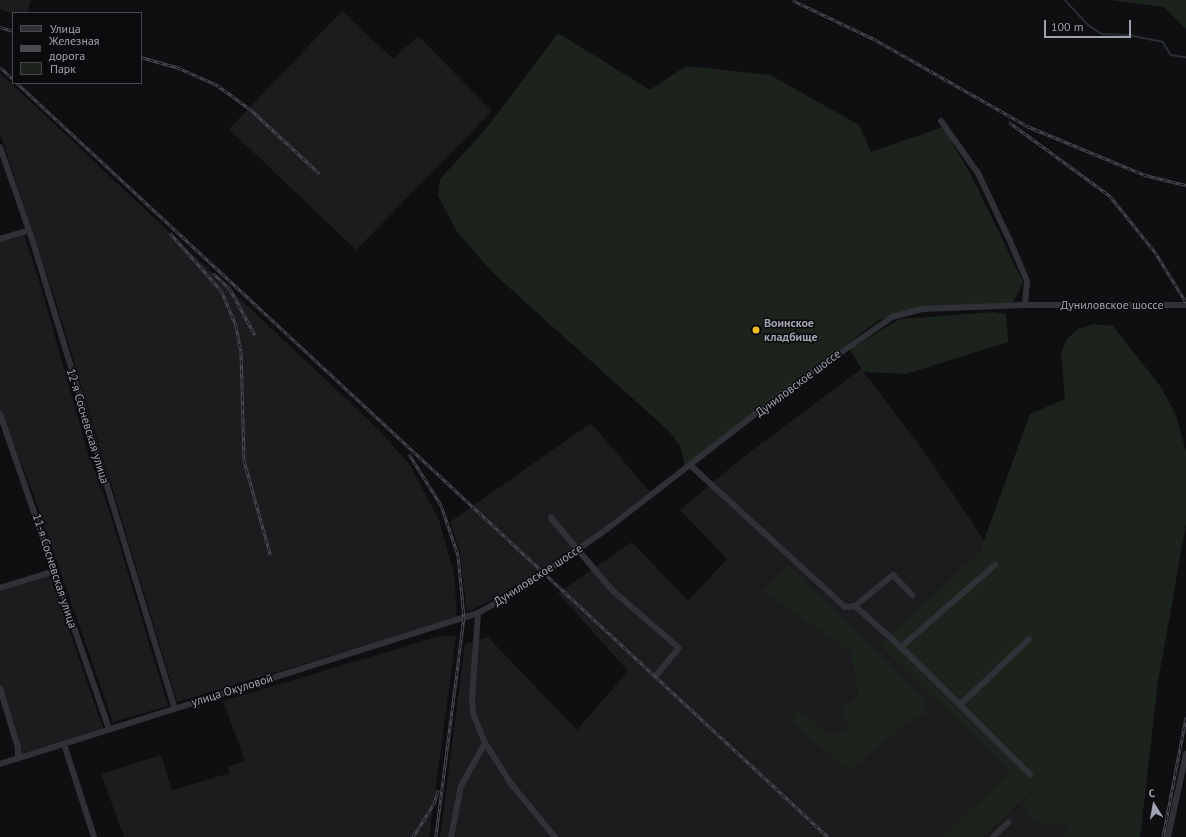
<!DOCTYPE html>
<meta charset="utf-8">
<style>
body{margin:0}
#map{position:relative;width:1186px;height:837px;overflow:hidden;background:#0f0f11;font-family:"PT Sans",sans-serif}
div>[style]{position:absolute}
.built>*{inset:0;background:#1c1b1e}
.green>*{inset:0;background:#1c231d}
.stream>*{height:1.5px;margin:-0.75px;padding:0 0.75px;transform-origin:0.75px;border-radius:0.75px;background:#282f36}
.minor>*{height:6px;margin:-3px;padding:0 3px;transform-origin:3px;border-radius:3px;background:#303136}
.rail>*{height:3px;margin-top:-1.5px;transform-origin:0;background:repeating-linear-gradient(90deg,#0b0a0c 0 4.5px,#47494f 0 9px);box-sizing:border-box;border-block:1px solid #47494f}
.dots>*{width:11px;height:11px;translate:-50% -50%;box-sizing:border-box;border:2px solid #0b0a0c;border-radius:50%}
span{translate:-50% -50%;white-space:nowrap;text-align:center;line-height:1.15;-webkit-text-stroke:3px #0b0a0c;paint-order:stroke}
.street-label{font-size:12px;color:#a0a4b2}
.poi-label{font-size:12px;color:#a0a4b2;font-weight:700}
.left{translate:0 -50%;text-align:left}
.legend{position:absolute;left:12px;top:12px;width:130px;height:72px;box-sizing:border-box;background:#0b0a0c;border:1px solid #47484e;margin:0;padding:5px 7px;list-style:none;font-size:12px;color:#a0a4b2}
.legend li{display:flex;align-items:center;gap:8px;height:20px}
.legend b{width:20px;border:1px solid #47484e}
.north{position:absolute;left:1134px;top:785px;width:40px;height:40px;-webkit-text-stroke:3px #0b0a0c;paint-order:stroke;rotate:349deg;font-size:11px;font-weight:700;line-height:16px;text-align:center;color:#a0a4b2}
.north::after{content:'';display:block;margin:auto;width:14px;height:18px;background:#a0a4b2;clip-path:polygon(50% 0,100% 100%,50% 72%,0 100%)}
.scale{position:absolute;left:1044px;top:20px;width:87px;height:18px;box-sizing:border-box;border:2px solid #a0a4b2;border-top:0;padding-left:5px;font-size:12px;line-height:14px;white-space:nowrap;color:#a0a4b2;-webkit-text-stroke:3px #0b0a0c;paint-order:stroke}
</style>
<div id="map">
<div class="built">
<i style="clip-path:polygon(0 0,31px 0,27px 13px,13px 14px,0 9px)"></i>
<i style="clip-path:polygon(342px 11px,393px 59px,418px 36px,492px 111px,356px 250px,229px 129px)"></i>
<i style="clip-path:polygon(0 73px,377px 428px,410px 465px,439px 520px,454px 573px,457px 618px,177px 702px,56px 302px,0 133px)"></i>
<i style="clip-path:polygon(23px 232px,40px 284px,88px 454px,109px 510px,168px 706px,113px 722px,32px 490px,0 411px,0 239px)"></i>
<i style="clip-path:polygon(861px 369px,919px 444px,984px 540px,980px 551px,879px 645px,1010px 771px,942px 837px,440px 837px,465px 644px,488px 637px,577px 730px,628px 671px,558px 593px,632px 542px,688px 601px,727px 559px,680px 510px,742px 458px)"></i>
<i style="clip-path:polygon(591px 423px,650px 492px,578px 547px,516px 588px,467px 612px,460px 552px,450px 522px)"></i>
<i style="clip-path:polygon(50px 575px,103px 728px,21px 754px,0 683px,0 590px)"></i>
<i style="clip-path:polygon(440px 636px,456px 636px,429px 837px,124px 837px,101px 774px,161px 755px,172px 790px,230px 773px,228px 767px,245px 761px,223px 701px)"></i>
<i style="clip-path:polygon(1031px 792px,1043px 824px,1069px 823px,1063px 837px,984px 837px)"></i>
</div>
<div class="green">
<i style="clip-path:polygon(1111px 0,1186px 0,1186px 29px,1164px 7px)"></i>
<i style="clip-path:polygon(558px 33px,650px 90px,686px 66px,770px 75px,859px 125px,871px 152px,943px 127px,972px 177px,1023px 282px,1012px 305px,915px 308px,879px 320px,685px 466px,680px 446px,670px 432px,493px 273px,457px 232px,438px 196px,440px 179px,485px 130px)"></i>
<i style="clip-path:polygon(994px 312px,1006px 314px,1008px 342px,906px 374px,863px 372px,850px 349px,900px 319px)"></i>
<i style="clip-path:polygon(1094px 324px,1113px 326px,1161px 387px,1176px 415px,1186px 452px,1186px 524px,1158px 682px,1140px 837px,1063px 837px,1068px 823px,1043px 825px,1027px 815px,1023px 804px,1031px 792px,984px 837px,942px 837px,1010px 771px,879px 645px,980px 551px,1030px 414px,1065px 399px,1061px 353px,1067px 339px,1078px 329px)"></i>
<i style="clip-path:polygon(788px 565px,924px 698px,926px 713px,907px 723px,849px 771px,791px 722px,795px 711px,807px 715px,830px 736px,849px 729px,842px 709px,858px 696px,851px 652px,762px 591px)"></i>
</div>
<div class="stream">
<i style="left:1065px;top:0;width:34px;rotate:47deg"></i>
<i style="left:1088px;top:25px;width:17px;rotate:33deg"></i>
<i style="left:1102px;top:34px;width:26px;rotate:2deg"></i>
<i style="left:1128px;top:35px;width:36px;rotate:11deg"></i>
<i style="left:1163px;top:42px;width:15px;rotate:58deg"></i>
<i style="left:1171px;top:55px;width:15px;rotate:8deg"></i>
</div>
<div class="minor">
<i style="left:941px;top:121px;width:64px;rotate:54.6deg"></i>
<i style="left:978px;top:173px;width:75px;rotate:64.8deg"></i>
<i style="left:1010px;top:241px;width:43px;rotate:67deg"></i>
<i style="left:1027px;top:281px;width:24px;rotate:95deg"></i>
<i style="left:0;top:147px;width:101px;rotate:70.8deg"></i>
<i style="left:33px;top:242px;width:486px;rotate:73.1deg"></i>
<i style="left:0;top:239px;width:28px;rotate:-17deg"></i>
<i style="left:0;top:414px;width:333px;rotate:70.9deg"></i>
<i style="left:690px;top:465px;width:210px;rotate:42.5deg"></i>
<i style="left:845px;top:607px;width:10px;rotate:-6deg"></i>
<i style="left:855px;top:606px;width:49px;rotate:-39.2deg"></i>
<i style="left:893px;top:575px;width:28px;rotate:46deg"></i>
<i style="left:551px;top:518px;width:96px;rotate:49.7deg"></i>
<i style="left:613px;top:591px;width:87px;rotate:40.8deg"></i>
<i style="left:679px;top:648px;width:34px;rotate:130deg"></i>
<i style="left:0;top:588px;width:58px;rotate:-17.2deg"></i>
<i style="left:855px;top:606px;width:62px;rotate:41.7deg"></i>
<i style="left:901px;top:647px;width:125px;rotate:-41.1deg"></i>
<i style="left:901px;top:647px;width:181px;rotate:44.6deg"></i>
<i style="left:0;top:688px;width:63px;rotate:73.3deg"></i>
<i style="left:18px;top:748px;width:11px;rotate:90deg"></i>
<i style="left:960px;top:705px;width:95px;rotate:-43.7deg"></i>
<i style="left:485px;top:743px;width:50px;rotate:57.3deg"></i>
<i style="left:512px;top:785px;width:67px;rotate:50.4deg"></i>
<i style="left:64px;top:744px;width:98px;rotate:72.1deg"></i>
<i style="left:0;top:764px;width:501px;rotate:-17.53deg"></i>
<i style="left:478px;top:613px;width:51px;rotate:-29.1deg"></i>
<i style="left:523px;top:588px;width:103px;rotate:-35.1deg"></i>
<i style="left:607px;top:529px;width:220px;rotate:-37.8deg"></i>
<i style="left:781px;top:394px;width:135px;rotate:-34.7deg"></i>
<i style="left:892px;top:317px;width:30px;rotate:-15deg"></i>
<i style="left:921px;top:309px;width:104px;rotate:-2.2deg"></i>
<i style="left:1025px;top:305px;width:161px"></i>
<i style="left:451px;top:837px;width:52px;rotate:-78.9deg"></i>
<i style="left:461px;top:786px;width:49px;rotate:-60.8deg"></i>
<i style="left:485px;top:743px;width:32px;rotate:-112deg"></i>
<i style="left:473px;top:713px;width:14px;rotate:-94deg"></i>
<i style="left:472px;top:699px;width:86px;rotate:-86deg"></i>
<i style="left:993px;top:837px;width:21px;rotate:-43deg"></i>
<i style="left:1168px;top:837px;width:85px;rotate:-77.8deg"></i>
</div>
<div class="rail">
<i style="left:792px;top:0;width:91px;rotate:25.4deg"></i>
<i style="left:874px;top:39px;width:176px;rotate:29.6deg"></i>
<i style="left:1027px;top:126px;width:128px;rotate:22.6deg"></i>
<i style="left:1145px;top:175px;width:42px;rotate:13.7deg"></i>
<i style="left:0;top:27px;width:14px;rotate:17deg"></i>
<i style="left:141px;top:57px;width:40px;rotate:16deg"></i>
<i style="left:179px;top:68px;width:42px;rotate:24.1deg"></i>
<i style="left:217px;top:85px;width:39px;rotate:36deg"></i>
<i style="left:249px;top:108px;width:96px;rotate:42.9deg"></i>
<i style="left:0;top:67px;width:18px;rotate:43deg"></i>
<i style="left:17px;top:83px;width:1107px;rotate:42.91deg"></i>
<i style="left:1009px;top:122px;width:125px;rotate:36.2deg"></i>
<i style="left:1110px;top:196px;width:72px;rotate:51.2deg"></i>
<i style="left:1155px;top:252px;width:59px;rotate:58.2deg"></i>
<i style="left:170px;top:233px;width:76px;rotate:48.2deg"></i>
<i style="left:221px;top:290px;width:39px;rotate:67deg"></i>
<i style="left:236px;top:326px;width:25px;rotate:79deg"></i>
<i style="left:241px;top:351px;width:109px;rotate:88.4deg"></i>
<i style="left:244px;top:460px;width:98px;rotate:74.5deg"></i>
<i style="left:213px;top:273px;width:23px;rotate:43deg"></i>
<i style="left:230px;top:289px;width:52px;rotate:61.5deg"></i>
<i style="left:409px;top:454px;width:60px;rotate:57.9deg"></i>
<i style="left:441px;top:505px;width:53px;rotate:71.2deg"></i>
<i style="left:458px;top:555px;width:62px;rotate:84.5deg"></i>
<i style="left:464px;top:617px;width:222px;rotate:97.3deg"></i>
<i style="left:413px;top:837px;width:39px;rotate:-58deg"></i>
<i style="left:434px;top:804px;width:15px;rotate:-74deg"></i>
<i style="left:1163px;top:837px;width:122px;rotate:-79.1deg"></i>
</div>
<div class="dots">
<i style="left:756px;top:330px;background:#f1bd27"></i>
</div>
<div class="street-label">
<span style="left:1112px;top:305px">Дуниловское шоссе</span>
<span style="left:798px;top:383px;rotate:-37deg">Дуниловское шоссе</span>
<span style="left:88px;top:426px;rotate:73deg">12-я Сосневская улица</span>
<span style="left:55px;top:571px;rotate:72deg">11-я Сосневская улица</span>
<span style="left:538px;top:575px;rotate:-33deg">Дуниловское шоссе</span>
<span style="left:232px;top:690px;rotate:-17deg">улица Окуловой</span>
</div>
<div class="poi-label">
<span class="left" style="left:764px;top:330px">Воинское<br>кладбище</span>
</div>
<ul class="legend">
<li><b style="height:5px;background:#303136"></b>Улица</li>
<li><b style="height:5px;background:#47494f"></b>Железная дорога</li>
<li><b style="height:11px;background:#1c231d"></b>Парк</li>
</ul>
<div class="north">С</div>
<div class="scale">100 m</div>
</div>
